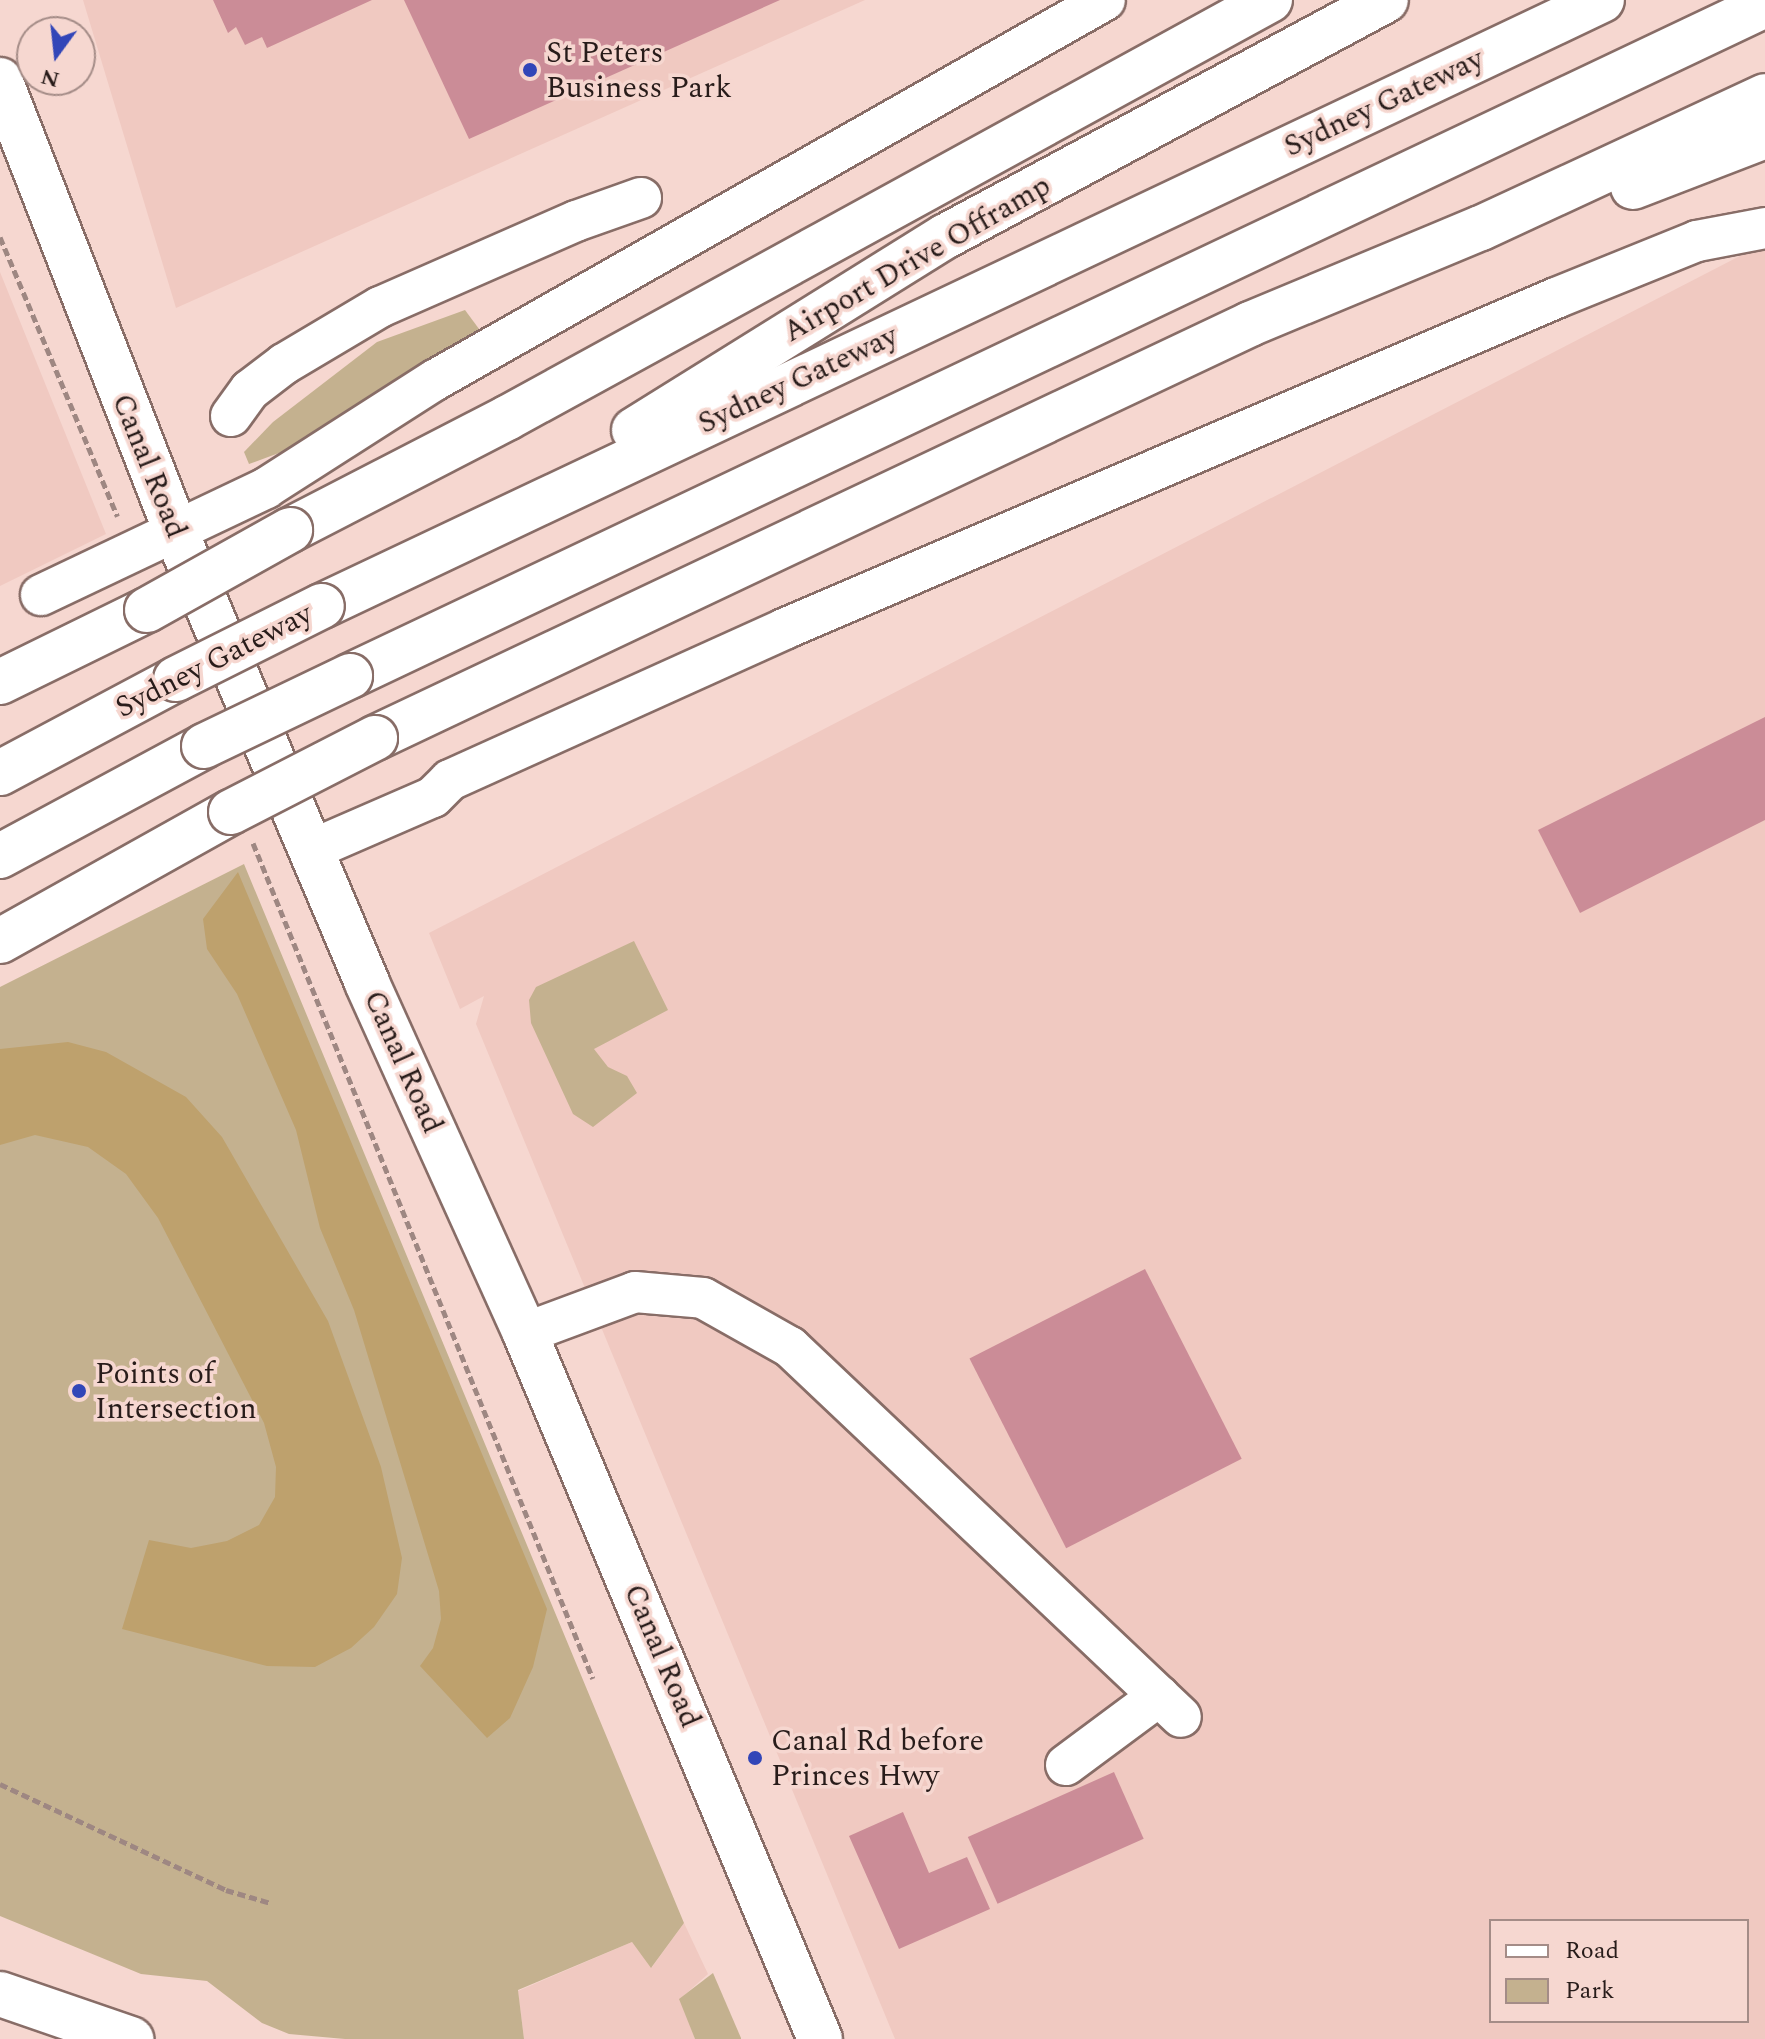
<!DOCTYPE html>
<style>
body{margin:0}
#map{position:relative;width:1765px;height:2039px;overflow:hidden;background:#f6d7d0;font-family:Spectral,serif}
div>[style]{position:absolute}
.built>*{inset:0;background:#f0c9c1}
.green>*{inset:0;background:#c4b18f}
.forest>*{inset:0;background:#bea16d}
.building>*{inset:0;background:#cb8c97;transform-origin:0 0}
.path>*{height:5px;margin-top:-2.5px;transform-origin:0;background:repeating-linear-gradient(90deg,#9e8782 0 8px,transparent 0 12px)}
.roads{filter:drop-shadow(2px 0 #886d67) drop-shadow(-2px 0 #886d67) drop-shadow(0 2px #886d67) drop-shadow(0 -2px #886d67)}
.minor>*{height:40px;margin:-20px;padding:0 20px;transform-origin:20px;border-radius:20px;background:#fff}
.major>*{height:44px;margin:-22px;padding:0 22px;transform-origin:22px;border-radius:22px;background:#fff}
.highway>*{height:44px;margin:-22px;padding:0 22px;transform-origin:22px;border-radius:22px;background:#fff}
.bridges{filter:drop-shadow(2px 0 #886d67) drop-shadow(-2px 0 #886d67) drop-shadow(0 2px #886d67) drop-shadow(0 -2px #886d67)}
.highway-bridge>*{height:44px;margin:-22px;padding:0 22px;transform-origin:22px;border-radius:22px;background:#fff}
.dots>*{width:22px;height:22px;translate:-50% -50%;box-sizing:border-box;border:4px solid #f6d7d0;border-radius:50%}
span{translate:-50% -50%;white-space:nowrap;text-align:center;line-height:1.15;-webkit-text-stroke:7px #f6d7d0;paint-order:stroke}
.poi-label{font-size:30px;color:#281c1a}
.left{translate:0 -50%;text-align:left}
.street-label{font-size:30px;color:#281c1a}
.legend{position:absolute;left:1489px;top:1919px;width:260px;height:104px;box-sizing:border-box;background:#f6d7d0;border:2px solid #a48c87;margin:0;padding:10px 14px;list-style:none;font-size:24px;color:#281c1a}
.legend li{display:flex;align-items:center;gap:16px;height:40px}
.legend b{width:40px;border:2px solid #a48c87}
.north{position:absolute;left:16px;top:16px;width:80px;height:80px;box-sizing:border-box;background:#f6d7d0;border:2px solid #a48c87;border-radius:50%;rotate:195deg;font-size:22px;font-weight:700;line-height:32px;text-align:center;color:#281c1a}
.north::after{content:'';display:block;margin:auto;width:28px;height:36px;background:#3246b8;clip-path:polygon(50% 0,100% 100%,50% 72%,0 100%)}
</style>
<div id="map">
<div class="built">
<i style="clip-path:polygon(83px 0,865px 0,176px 308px)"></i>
<i style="clip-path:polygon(evenodd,1765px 243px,1765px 2039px,895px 2039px,476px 1024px,484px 996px,460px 1009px,429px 933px,1765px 243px,1491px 1921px,1747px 1921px,1747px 2021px,1491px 2021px,1491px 1921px)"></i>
<i style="clip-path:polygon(0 272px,106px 534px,0 586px)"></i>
<i style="clip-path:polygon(684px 1923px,708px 1974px,680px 1999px,695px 2039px,524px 2039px,518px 1991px,632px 1942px,652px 1967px)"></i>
</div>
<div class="green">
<i style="clip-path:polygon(465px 310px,482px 333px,287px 450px,249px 464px,244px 452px,273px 422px,377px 342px)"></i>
<i style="clip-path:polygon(244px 864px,684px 1923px,651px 1968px,632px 1942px,518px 1990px,524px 2039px,345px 2039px,289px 2034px,262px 2023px,207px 1981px,141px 1974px,0 1916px,0 987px)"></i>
<i style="clip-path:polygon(634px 941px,668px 1010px,594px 1049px,608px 1067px,627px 1076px,637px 1093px,593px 1127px,573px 1114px,531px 1023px,529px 1000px,536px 987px)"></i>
<i style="clip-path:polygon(713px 1973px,741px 2038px,741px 2039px,695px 2039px,679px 1999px)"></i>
</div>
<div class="forest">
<i style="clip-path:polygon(238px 872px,547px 1609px,533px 1667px,510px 1718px,487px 1738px,420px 1666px,433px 1648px,441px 1619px,439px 1591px,354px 1310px,320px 1228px,296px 1130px,237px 994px,207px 949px,203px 919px)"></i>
<i style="clip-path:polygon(68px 1042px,106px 1052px,186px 1097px,222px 1137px,328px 1321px,381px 1467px,402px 1558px,397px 1594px,374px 1627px,351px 1648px,315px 1667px,267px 1666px,122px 1629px,149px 1540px,191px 1548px,227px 1541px,259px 1525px,275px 1497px,276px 1467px,264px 1423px,158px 1218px,126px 1174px,88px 1147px,35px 1135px,0 1145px,0 1049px)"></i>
</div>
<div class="building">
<i style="clip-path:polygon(213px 0,372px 0,267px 48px,262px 37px,245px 45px,236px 27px,228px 33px)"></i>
<i style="clip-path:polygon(404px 0,780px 0,469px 139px)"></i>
<i style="clip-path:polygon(1765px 717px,1765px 820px,1580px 913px,1538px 830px)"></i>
<i style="left:1145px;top:1269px;width:213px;height:197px;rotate:63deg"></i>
<i style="left:1114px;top:1772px;width:73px;height:160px;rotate:66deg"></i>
<i style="clip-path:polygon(903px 1812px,929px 1873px,967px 1857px,990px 1909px,899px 1949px,849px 1836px)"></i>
</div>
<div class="path">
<i style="left:0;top:237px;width:303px;rotate:67.2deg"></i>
<i style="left:253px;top:843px;width:902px;rotate:67.87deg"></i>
<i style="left:0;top:1784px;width:250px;rotate:25.1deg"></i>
<i style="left:226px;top:1890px;width:47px;rotate:16.1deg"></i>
</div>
<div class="roads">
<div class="minor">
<i style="left:231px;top:416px;width:32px;rotate:-54deg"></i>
<i style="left:250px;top:390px;width:43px;rotate:-37.4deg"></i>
<i style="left:284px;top:364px;width:112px;rotate:-30.7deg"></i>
<i style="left:380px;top:307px;width:214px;rotate:-23.7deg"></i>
<i style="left:576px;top:221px;width:69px;rotate:-19.5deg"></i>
<i style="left:41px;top:595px;width:249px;rotate:-25.4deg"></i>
<i style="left:266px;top:488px;width:201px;rotate:-32.6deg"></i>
<i style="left:435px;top:380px;width:770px;rotate:-29.56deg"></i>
<i style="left:311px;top:850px;width:133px;rotate:-23.5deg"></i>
<i style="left:433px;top:797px;width:24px;rotate:-45deg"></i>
<i style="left:450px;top:780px;width:367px;rotate:-24.3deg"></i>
<i style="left:784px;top:629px;width:840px;rotate:-23.21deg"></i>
<i style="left:1556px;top:298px;width:152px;rotate:-22deg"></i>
<i style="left:1697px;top:241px;width:69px;rotate:-10.8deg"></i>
<i style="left:525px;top:1333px;width:117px;rotate:-20.4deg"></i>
<i style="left:635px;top:1292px;width:68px;rotate:5deg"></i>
<i style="left:703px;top:1298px;width:100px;rotate:29.4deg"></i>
<i style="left:790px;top:1347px;width:538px;rotate:43.42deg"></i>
<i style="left:1066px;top:1765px;width:116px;rotate:-36.6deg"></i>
</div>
<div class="major">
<i style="left:0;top:80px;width:483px;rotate:68.7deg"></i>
<i style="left:175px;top:530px;width:492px;rotate:67deg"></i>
<i style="left:367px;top:983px;width:384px;rotate:65.7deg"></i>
<i style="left:525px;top:1333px;width:765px;rotate:67.32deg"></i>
</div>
<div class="highway">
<i style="left:1633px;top:187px;width:142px;rotate:-21.1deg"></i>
<i style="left:634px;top:430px;width:367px;rotate:-31.9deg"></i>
<i style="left:946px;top:236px;width:499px;rotate:-28.2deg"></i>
<i style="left:290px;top:530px;width:244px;rotate:-27.3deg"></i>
<i style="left:507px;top:418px;width:870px;rotate:-28.72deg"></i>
<i style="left:322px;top:606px;width:1416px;rotate:-25.33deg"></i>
<i style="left:350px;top:676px;width:1566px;rotate:-25.37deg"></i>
<i style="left:0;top:682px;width:164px;rotate:-26.1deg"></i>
<i style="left:375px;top:738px;width:968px;rotate:-25.32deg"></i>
<i style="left:1250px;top:324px;width:250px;rotate:-22.6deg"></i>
<i style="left:1481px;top:228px;width:313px;rotate:-24.9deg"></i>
<i style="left:0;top:773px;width:200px;rotate:-28.1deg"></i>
<i style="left:0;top:856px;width:232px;rotate:-28.3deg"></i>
<i style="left:0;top:941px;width:265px;rotate:-29.2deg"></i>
<i style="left:0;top:1994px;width:139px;rotate:19deg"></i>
</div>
</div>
<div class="bridges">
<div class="highway-bridge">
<i style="left:147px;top:610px;width:164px;rotate:-29.2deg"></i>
<i style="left:176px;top:679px;width:163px;rotate:-26.6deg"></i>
<i style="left:204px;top:746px;width:162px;rotate:-25.6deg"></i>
<i style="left:231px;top:812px;width:162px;rotate:-27.2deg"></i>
</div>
</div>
<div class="dots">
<i style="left:530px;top:70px;background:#3246b8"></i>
<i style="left:79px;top:1391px;background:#3246b8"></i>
<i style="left:755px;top:1758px;background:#3246b8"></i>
</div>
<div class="poi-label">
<span class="left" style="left:546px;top:70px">St Peters<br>Business Park</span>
<span class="left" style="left:95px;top:1391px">Points of<br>Intersection</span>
<span class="left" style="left:771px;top:1758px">Canal Rd before<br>Princes Hwy</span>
</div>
<div class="street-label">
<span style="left:1384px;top:103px;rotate:-25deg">Sydney Gateway</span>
<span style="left:917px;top:259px;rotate:-30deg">Airport Drive Offramp</span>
<span style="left:798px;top:380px;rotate:-25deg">Sydney Gateway</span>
<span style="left:149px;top:466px;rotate:68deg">Canal Road</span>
<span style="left:214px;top:661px;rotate:-27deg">Sydney Gateway</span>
<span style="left:403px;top:1062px;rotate:66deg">Canal Road</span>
<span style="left:662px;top:1656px;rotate:67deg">Canal Road</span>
</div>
<ul class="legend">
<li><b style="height:10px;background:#fff"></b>Road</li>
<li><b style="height:22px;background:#c4b18f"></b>Park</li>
</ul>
<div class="north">N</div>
</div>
